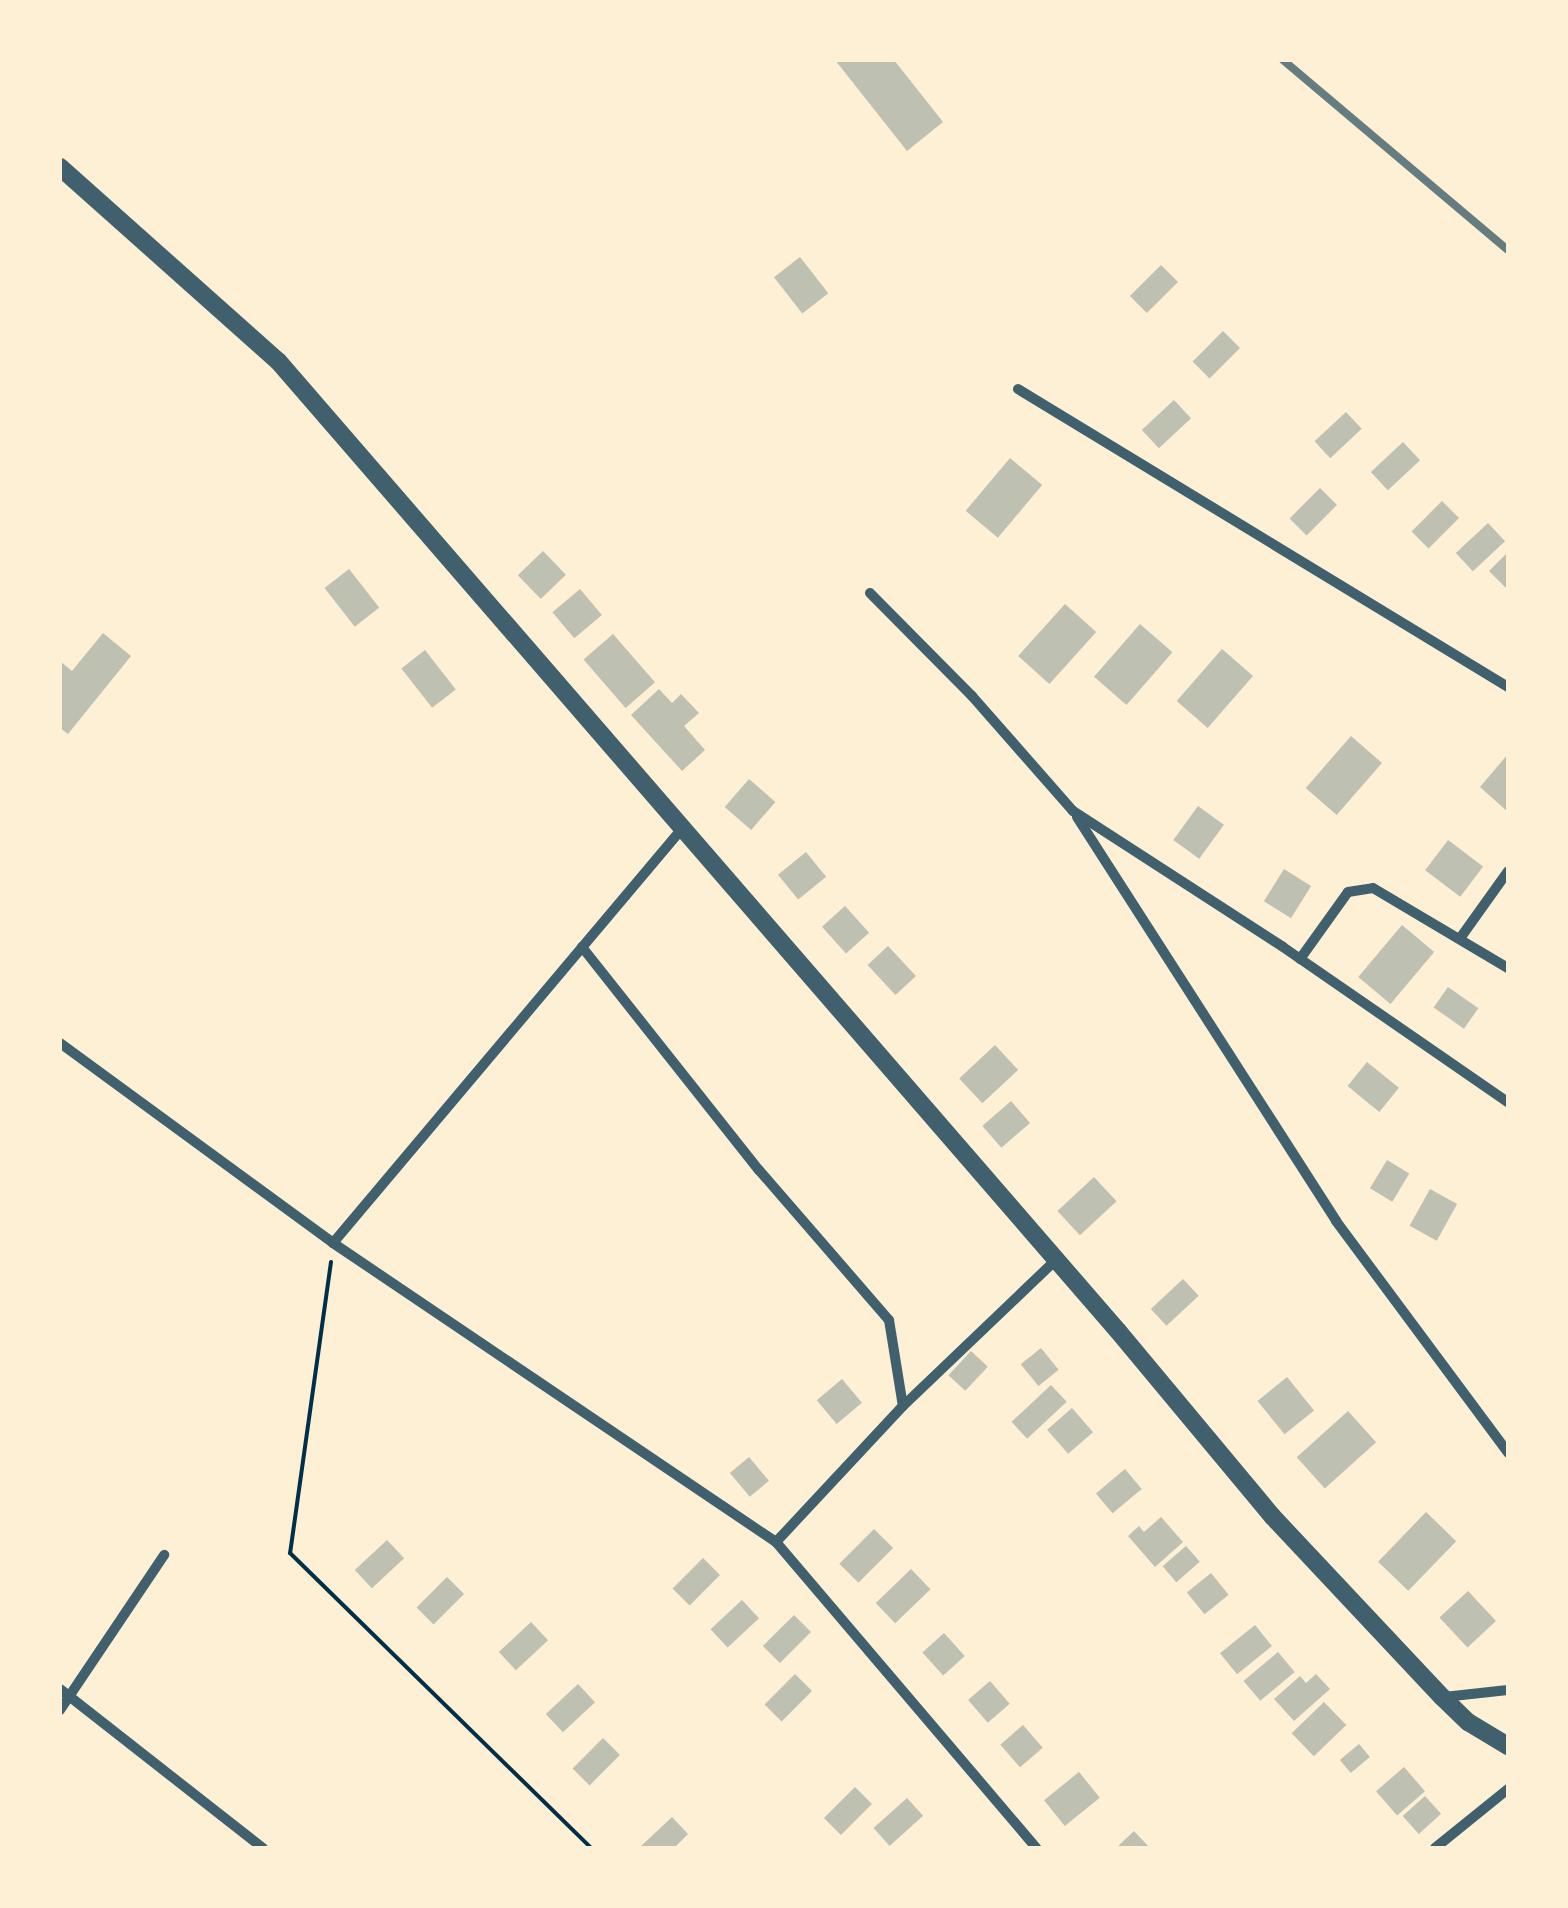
<!DOCTYPE html>
<style>
body{margin:0}
#map{position:relative;width:1568px;height:1908px;overflow:hidden;background:#fdf0d5;font-family:"DejaVu Sans",sans-serif}
div>[style]{position:absolute}
.building>*{inset:0;background:#bec0b2;transform-origin:0 0}
.path>*{height:4px;margin:-2px;padding:0 2px;transform-origin:2px;border-radius:2px;background:#003049}
.minor>*{height:10px;margin:-5px;padding:0 5px;transform-origin:5px;border-radius:5px;background:#3f606c}
.tertiary>*{height:18px;margin:-9px;padding:0 9px;transform-origin:9px;border-radius:9px;background:#3f606c}
.rail>*{height:8px;margin:-4px;padding:0 4px;transform-origin:4px;border-radius:4px;background:#657d81}
span{translate:-50% -50%;white-space:nowrap;text-align:center;line-height:1.15;-webkit-text-stroke:8px #fdf0d5;paint-order:stroke}
.frame{position:absolute;inset:0;border:62px solid #fdf0d5;pointer-events:none}
</style>
<div id="map">
<div class="building">
<i style="clip-path:polygon(835px 60px,894px 60px,943px 122px,907px 151px)"></i>
<i style="left:800px;top:257px;width:46px;height:33px;rotate:52deg"></i>
<i style="left:1161px;top:265px;width:24px;height:44px;rotate:45deg"></i>
<i style="left:1223px;top:331px;width:24px;height:43px;rotate:45deg"></i>
<i style="left:1174px;top:400px;width:25px;height:44px;rotate:47deg"></i>
<i style="left:1346px;top:412px;width:23px;height:43px;rotate:47deg"></i>
<i style="left:1403px;top:442px;width:25px;height:44px;rotate:47deg"></i>
<i style="left:1010px;top:458px;width:42px;height:69px;rotate:40deg"></i>
<i style="left:1320px;top:488px;width:24px;height:43px;rotate:45deg"></i>
<i style="left:1442px;top:501px;width:24px;height:43px;rotate:45deg"></i>
<i style="left:1488px;top:523px;width:25px;height:44px;rotate:47deg"></i>
<i style="left:543px;top:551px;width:33px;height:35px;rotate:46deg"></i>
<i style="clip-path:polygon(1508px 552px,1508px 586px,1506px 588px,1489px 571px)"></i>
<i style="left:349px;top:569px;width:49px;height:31px;rotate:52deg"></i>
<i style="left:580px;top:589px;width:34px;height:36px;rotate:50deg"></i>
<i style="left:1065px;top:604px;width:42px;height:70px;rotate:42deg"></i>
<i style="left:1140px;top:624px;width:43px;height:70px;rotate:41deg"></i>
<i style="clip-path:polygon(103px 633px,131px 656px,68px 734px,60px 728px,60px 661px,72px 671px)"></i>
<i style="left:613px;top:634px;width:64px;height:39px;rotate:49deg"></i>
<i style="left:1222px;top:649px;width:41px;height:69px;rotate:41deg"></i>
<i style="left:425px;top:650px;width:50px;height:30px;rotate:52deg"></i>
<i style="clip-path:polygon(659px 689px,672px 703px,681px 694px,699px 713px,684px 726px,705px 750px,682px 771px,631px 715px)"></i>
<i style="left:1351px;top:736px;width:41px;height:69px;rotate:41deg"></i>
<i style="clip-path:polygon(1508px 754px,1508px 812px,1480px 787px)"></i>
<i style="left:749px;top:779px;width:35px;height:37px;rotate:41deg"></i>
<i style="left:1198px;top:806px;width:32px;height:42px;rotate:36deg"></i>
<i style="left:1448px;top:840px;width:44px;height:38px;rotate:37deg"></i>
<i style="left:806px;top:852px;width:32px;height:36px;rotate:51deg"></i>
<i style="left:1284px;top:869px;width:32px;height:38px;rotate:32deg"></i>
<i style="left:845px;top:906px;width:36px;height:31px;rotate:48deg"></i>
<i style="left:1402px;top:925px;width:42px;height:68px;rotate:40deg"></i>
<i style="left:888px;top:946px;width:41px;height:28px;rotate:47deg"></i>
<i style="left:1448px;top:987px;width:37px;height:25px;rotate:35deg"></i>
<i style="left:995px;top:1045px;width:34px;height:49px;rotate:47deg"></i>
<i style="left:1367px;top:1062px;width:41px;height:31px;rotate:39deg"></i>
<i style="left:1011px;top:1101px;width:29px;height:38px;rotate:49deg"></i>
<i style="left:1387px;top:1160px;width:26px;height:33px;rotate:31deg"></i>
<i style="left:1094px;top:1177px;width:33px;height:50px;rotate:47deg"></i>
<i style="left:1430px;top:1189px;width:31px;height:42px;rotate:29deg"></i>
<i style="left:1183px;top:1279px;width:23px;height:44px;rotate:47deg"></i>
<i style="left:1041px;top:1348px;width:28px;height:26px;rotate:51deg"></i>
<i style="left:971px;top:1351px;width:23px;height:33px;rotate:43deg"></i>
<i style="left:1287px;top:1377px;width:43px;height:38px;rotate:51deg"></i>
<i style="left:842px;top:1379px;width:31px;height:33px;rotate:50deg"></i>
<i style="left:1051px;top:1385px;width:23px;height:54px;rotate:47deg"></i>
<i style="left:1072px;top:1408px;width:32px;height:33px;rotate:49deg"></i>
<i style="left:1348px;top:1411px;width:42px;height:69px;rotate:48deg"></i>
<i style="left:749px;top:1457px;width:31px;height:25px;rotate:50deg"></i>
<i style="left:1125px;top:1469px;width:26px;height:38px;rotate:50deg"></i>
<i style="left:1426px;top:1512px;width:42px;height:69px;rotate:44deg"></i>
<i style="clip-path:polygon(1161px 1517px,1183px 1542px,1155px 1567px,1128px 1536px,1139px 1526px,1144px 1532px)"></i>
<i style="left:874px;top:1529px;width:27px;height:49px;rotate:45deg"></i>
<i style="left:387px;top:1540px;width:25px;height:44px;rotate:47deg"></i>
<i style="left:1186px;top:1546px;width:21px;height:31px;rotate:49deg"></i>
<i style="left:703px;top:1558px;width:24px;height:43px;rotate:45deg"></i>
<i style="left:911px;top:1569px;width:28px;height:49px;rotate:46deg"></i>
<i style="left:1211px;top:1573px;width:28px;height:31px;rotate:51deg"></i>
<i style="left:447px;top:1577px;width:24px;height:43px;rotate:45deg"></i>
<i style="left:1468px;top:1591px;width:41px;height:39px;rotate:47deg"></i>
<i style="left:742px;top:1600px;width:25px;height:43px;rotate:47deg"></i>
<i style="left:794px;top:1615px;width:24px;height:44px;rotate:45deg"></i>
<i style="left:531px;top:1622px;width:25px;height:44px;rotate:47deg"></i>
<i style="left:1255px;top:1625px;width:27px;height:45px;rotate:51deg"></i>
<i style="left:944px;top:1633px;width:31px;height:29px;rotate:48deg"></i>
<i style="left:1278px;top:1652px;width:26px;height:45px;rotate:50deg"></i>
<i style="left:795px;top:1674px;width:24px;height:43px;rotate:45deg"></i>
<i style="clip-path:polygon(1316px 1674px,1330px 1689px,1294px 1721px,1274px 1699px,1300px 1676px,1306px 1683px)"></i>
<i style="left:990px;top:1681px;width:30px;height:29px;rotate:49deg"></i>
<i style="left:578px;top:1684px;width:25px;height:44px;rotate:47deg"></i>
<i style="left:1324px;top:1702px;width:32px;height:45px;rotate:46deg"></i>
<i style="left:1023px;top:1725px;width:30px;height:30px;rotate:49deg"></i>
<i style="left:603px;top:1738px;width:24px;height:43px;rotate:45deg"></i>
<i style="left:1359px;top:1744px;width:17px;height:25px;rotate:50deg"></i>
<i style="left:1404px;top:1767px;width:32px;height:37px;rotate:49deg"></i>
<i style="left:1079px;top:1772px;width:33px;height:45px;rotate:51deg"></i>
<i style="left:855px;top:1787px;width:24px;height:44px;rotate:45deg"></i>
<i style="left:1425px;top:1796px;width:24px;height:30px;rotate:48deg"></i>
<i style="left:907px;top:1798px;width:24px;height:45px;rotate:48deg"></i>
<i style="clip-path:polygon(672px 1817px,688px 1834px,674px 1848px,639px 1848px)"></i>
<i style="clip-path:polygon(1134px 1831px,1150px 1848px,1116px 1848px)"></i>
</div>
<div class="path">
<i style="left:331px;top:1262px;width:294px;rotate:98deg"></i>
<i style="left:290px;top:1553px;width:421px;rotate:44.4deg"></i>
</div>
<div class="minor">
<i style="left:1018px;top:389px;width:574px;rotate:31.31deg"></i>
<i style="left:870px;top:593px;width:145px;rotate:45.3deg"></i>
<i style="left:972px;top:696px;width:153px;rotate:48.7deg"></i>
<i style="left:1073px;top:811px;width:250px;rotate:32.9deg"></i>
<i style="left:1283px;top:947px;width:273px;rotate:34.6deg"></i>
<i style="left:1077px;top:817px;width:480px;rotate:57.3deg"></i>
<i style="left:1336px;top:1221px;width:289px;rotate:53.4deg"></i>
<i style="left:1461px;top:937px;width:81px;rotate:-54.5deg"></i>
<i style="left:582px;top:947px;width:285px;rotate:51.6deg"></i>
<i style="left:759px;top:1170px;width:198px;rotate:49.1deg"></i>
<i style="left:889px;top:1320px;width:87px;rotate:80.8deg"></i>
<i style="left:1300px;top:959px;width:82px;rotate:-54.4deg"></i>
<i style="left:1348px;top:892px;width:25px;rotate:-9deg"></i>
<i style="left:1373px;top:888px;width:157px;rotate:30.7deg"></i>
<i style="left:60px;top:1043px;width:338px;rotate:36.2deg"></i>
<i style="left:333px;top:1243px;width:534px;rotate:34.02deg"></i>
<i style="left:776px;top:1542px;width:402px;rotate:49.6deg"></i>
<i style="left:333px;top:1243px;width:539px;rotate:-49.89deg"></i>
<i style="left:776px;top:1542px;width:186px;rotate:-47deg"></i>
<i style="left:903px;top:1406px;width:211px;rotate:-43.7deg"></i>
<i style="left:60px;top:1689px;width:258px;rotate:38.1deg"></i>
<i style="left:1444px;top:1697px;width:64px;rotate:-6.2deg"></i>
<i style="left:60px;top:1710px;width:187px;rotate:-56.1deg"></i>
<i style="left:1435px;top:1848px;width:94px;rotate:-38.9deg"></i>
</div>
<div class="tertiary">
<i style="left:60px;top:167px;width:292px;rotate:41.7deg"></i>
<i style="left:278px;top:361px;width:1283px;rotate:49.11deg"></i>
<i style="left:1118px;top:1331px;width:241px;rotate:50.2deg"></i>
<i style="left:1272px;top:1516px;width:248px;rotate:46.8deg"></i>
<i style="left:1442px;top:1697px;width:36px;rotate:44deg"></i>
<i style="left:1468px;top:1722px;width:47px;rotate:31deg"></i>
</div>
<div class="rail">
<i style="left:1283px;top:60px;width:294px;rotate:40.2deg"></i>
</div>
<div class="frame"></div>
</div>
